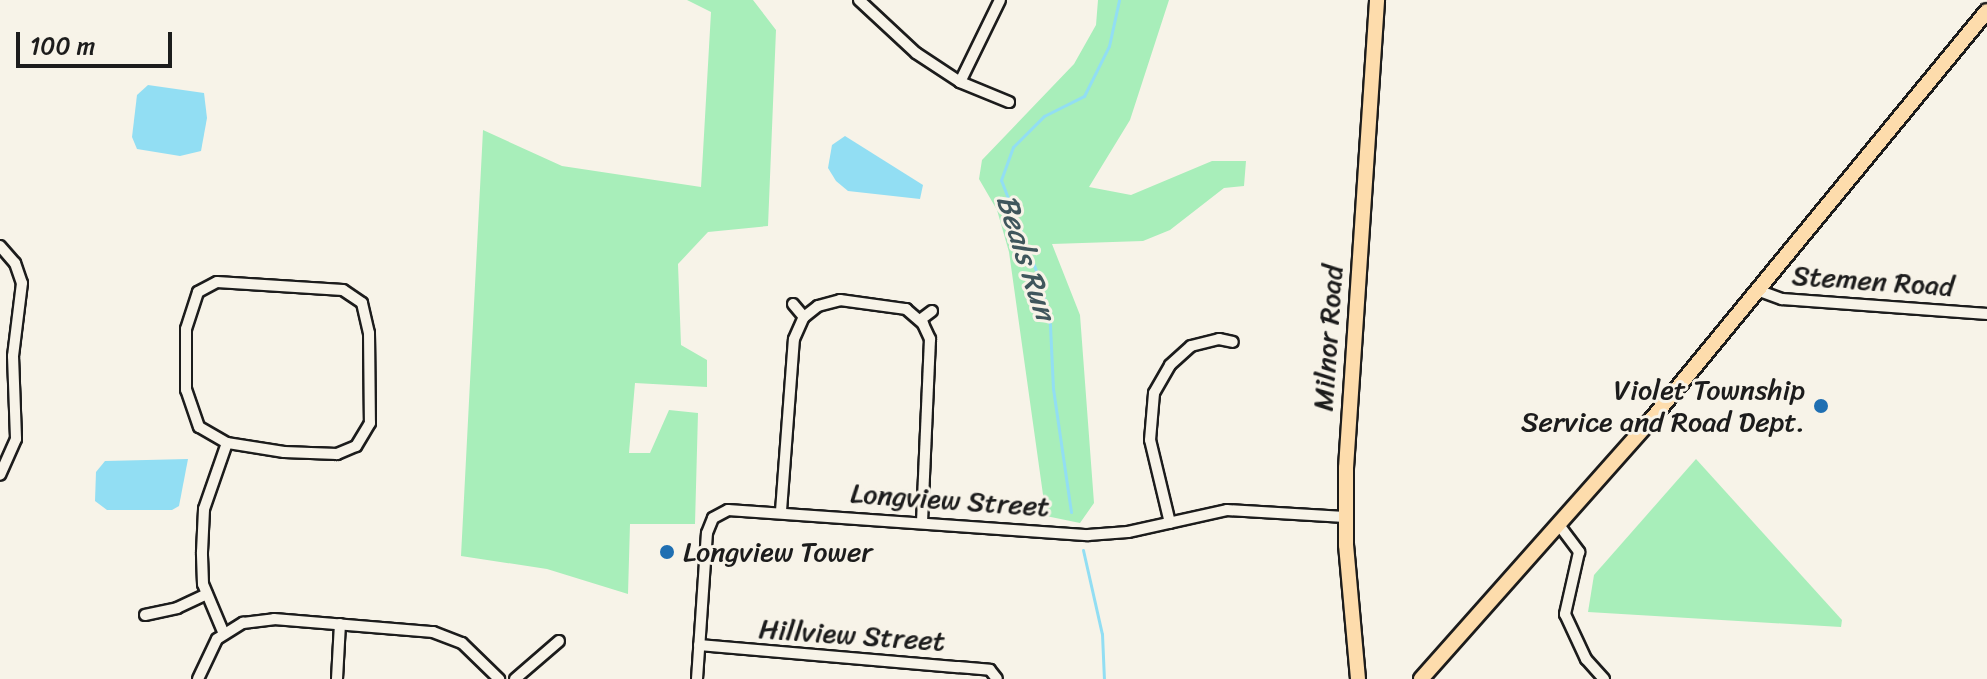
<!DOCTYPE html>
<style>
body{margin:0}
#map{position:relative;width:1987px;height:679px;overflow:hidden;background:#f7f3e8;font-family:Sriracha,sans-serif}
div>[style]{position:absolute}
.green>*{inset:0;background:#a8eeba}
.water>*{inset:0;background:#92def3}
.stream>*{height:3px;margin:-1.5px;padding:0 1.5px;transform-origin:1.5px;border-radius:1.5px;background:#92def3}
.roads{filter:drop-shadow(2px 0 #1c1c1c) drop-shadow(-2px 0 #1c1c1c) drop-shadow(0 2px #1c1c1c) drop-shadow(0 -2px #1c1c1c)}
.minor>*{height:10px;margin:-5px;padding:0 5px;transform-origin:5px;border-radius:5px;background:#f7f3e8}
.major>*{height:14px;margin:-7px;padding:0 7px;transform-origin:7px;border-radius:7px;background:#fddcac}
.dots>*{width:22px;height:22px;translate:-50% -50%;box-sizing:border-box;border:4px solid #f7f3e8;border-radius:50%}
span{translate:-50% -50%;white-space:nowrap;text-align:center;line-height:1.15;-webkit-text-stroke:6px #f7f3e8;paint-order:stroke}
.street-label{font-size:28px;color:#1c1c1c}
.poi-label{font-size:28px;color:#1c1c1c}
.right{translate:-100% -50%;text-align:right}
.left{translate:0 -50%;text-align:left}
.water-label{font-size:30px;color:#3f565c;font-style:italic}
.scale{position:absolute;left:16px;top:32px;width:156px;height:36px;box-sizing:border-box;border:4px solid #1c1c1c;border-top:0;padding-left:10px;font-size:24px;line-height:28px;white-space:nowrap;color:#1c1c1c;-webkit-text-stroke:6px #f7f3e8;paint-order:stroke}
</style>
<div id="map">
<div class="green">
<i style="clip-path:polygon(687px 0,753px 0,776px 30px,768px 226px,708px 232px,678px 264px,681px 345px,707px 360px,707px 387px,635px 383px,629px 453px,650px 453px,669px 410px,698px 413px,695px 524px,630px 524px,628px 594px,547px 569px,461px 556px,483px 130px,562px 166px,701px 187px,711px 12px)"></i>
<i style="clip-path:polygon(1098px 0,1169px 0,1130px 120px,1089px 187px,1131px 195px,1212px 161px,1246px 161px,1244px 186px,1224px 188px,1170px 230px,1143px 241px,1052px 244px,1080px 315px,1094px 503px,1080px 523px,1046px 516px,1009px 252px,997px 210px,979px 179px,982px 160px,1074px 64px,1096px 25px)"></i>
<i style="clip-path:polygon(1696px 459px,1842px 620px,1841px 627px,1588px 612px,1594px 575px)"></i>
</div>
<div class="water">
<i style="clip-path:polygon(148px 85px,204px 93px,207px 118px,201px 151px,180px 156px,137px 149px,132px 137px,137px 95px)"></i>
<i style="clip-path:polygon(845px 136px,923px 185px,920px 199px,848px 191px,836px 181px,828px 168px,832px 145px)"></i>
<i style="clip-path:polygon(188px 459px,179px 506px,172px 510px,107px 510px,95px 501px,96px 472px,105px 461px)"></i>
</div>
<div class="stream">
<i style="left:1071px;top:512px;width:124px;rotate:-98.3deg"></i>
<i style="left:1053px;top:389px;width:64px;rotate:-92.7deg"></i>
<i style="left:1050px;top:325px;width:45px;rotate:-102.8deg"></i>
<i style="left:1040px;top:281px;width:108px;rotate:-111.1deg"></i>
<i style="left:1001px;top:180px;width:35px;rotate:-70deg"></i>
<i style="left:1013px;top:147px;width:44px;rotate:-45deg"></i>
<i style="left:1044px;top:116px;width:45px;rotate:-26.6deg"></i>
<i style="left:1084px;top:96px;width:56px;rotate:-63.4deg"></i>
<i style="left:1109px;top:46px;width:47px;rotate:-77.7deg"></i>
<i style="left:1083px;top:550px;width:86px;rotate:77.3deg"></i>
<i style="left:1102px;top:634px;width:45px;rotate:87.5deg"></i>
</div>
<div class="roads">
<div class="minor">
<i style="left:859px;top:0;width:78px;rotate:42.9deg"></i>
<i style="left:916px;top:53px;width:53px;rotate:33.4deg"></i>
<i style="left:960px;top:82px;width:53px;rotate:22.2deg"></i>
<i style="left:960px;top:82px;width:91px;rotate:-64deg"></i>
<i style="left:0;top:246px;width:23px;rotate:49deg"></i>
<i style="left:15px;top:263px;width:21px;rotate:71deg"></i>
<i style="left:22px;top:283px;width:74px;rotate:97deg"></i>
<i style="left:13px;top:356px;width:83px;rotate:87.9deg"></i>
<i style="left:16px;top:439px;width:39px;rotate:114deg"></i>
<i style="left:217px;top:282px;width:126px;rotate:3.6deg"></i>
<i style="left:343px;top:290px;width:23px;rotate:34deg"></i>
<i style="left:362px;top:303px;width:31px;rotate:77deg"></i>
<i style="left:369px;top:333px;width:90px;rotate:89.4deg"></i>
<i style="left:370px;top:423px;width:27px;rotate:121deg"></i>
<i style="left:356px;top:446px;width:21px;rotate:157deg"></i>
<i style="left:337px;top:454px;width:53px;rotate:-177.8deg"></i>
<i style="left:284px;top:452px;width:58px;rotate:-171deg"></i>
<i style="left:227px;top:443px;width:32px;rotate:-150deg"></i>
<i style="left:199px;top:427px;width:39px;rotate:-109deg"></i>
<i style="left:186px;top:390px;width:61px;rotate:-90deg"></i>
<i style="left:186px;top:329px;width:39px;rotate:-72deg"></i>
<i style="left:198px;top:292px;width:21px;rotate:-28deg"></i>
<i style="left:1757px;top:290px;width:27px;rotate:20deg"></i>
<i style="left:1782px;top:299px;width:206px;rotate:4.2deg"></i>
<i style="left:793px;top:304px;width:17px;rotate:50deg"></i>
<i style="left:920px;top:320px;width:15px;rotate:-37deg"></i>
<i style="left:781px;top:511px;width:172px;rotate:-85.7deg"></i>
<i style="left:794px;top:339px;width:24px;rotate:-66deg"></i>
<i style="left:804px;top:317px;width:18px;rotate:-38deg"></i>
<i style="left:818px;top:306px;width:23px;rotate:-15deg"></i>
<i style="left:840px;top:300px;width:67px;rotate:7.8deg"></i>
<i style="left:906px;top:309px;width:23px;rotate:41deg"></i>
<i style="left:923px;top:324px;width:17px;rotate:65deg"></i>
<i style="left:930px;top:339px;width:183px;rotate:92.5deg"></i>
<i style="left:1170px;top:523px;width:85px;rotate:-103.5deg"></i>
<i style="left:1150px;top:440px;width:47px;rotate:-85.1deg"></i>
<i style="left:1154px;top:393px;width:32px;rotate:-60deg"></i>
<i style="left:1170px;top:365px;width:28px;rotate:-42deg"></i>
<i style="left:1191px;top:346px;width:29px;rotate:-14deg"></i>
<i style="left:1219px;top:339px;width:14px;rotate:12deg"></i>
<i style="left:1559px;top:525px;width:34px;rotate:53deg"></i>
<i style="left:1579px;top:552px;width:64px;rotate:102.7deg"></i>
<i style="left:1565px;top:614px;width:50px;rotate:65deg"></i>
<i style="left:1586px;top:659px;width:27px;rotate:48deg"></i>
<i style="left:145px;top:615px;width:33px;rotate:-12deg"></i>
<i style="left:177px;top:608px;width:33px;rotate:-25deg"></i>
<i style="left:224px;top:634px;width:54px;rotate:-112.8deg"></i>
<i style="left:203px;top:584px;width:32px;rotate:-92deg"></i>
<i style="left:202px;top:552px;width:43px;rotate:-87.3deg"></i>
<i style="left:204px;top:509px;width:70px;rotate:-70.8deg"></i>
<i style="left:699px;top:645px;width:260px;rotate:4.9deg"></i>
<i style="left:958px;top:667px;width:32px;rotate:5deg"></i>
<i style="left:990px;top:670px;width:11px;rotate:52deg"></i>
<i style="left:198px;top:679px;width:44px;rotate:-64.6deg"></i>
<i style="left:217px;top:639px;width:31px;rotate:-32deg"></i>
<i style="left:243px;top:623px;width:31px;rotate:-7deg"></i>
<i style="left:274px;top:619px;width:160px;rotate:4.7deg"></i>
<i style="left:433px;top:632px;width:31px;rotate:21deg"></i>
<i style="left:462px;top:643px;width:52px;rotate:44.2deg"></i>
<i style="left:337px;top:679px;width:55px;rotate:-86.9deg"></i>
<i style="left:515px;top:679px;width:58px;rotate:-40.8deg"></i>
<i style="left:697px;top:679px;width:146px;rotate:-86.1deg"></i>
<i style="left:707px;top:533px;width:16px;rotate:-68deg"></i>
<i style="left:713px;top:518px;width:17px;rotate:-28deg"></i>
<i style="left:728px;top:510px;width:361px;rotate:4deg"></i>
<i style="left:1088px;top:535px;width:40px;rotate:-4.3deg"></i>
<i style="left:1128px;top:532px;width:101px;rotate:-12.5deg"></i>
<i style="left:1227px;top:510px;width:118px;rotate:3.4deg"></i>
</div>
<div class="major">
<i style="left:1358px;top:679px;width:135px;rotate:-95.1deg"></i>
<i style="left:1346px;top:545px;width:77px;rotate:-90deg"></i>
<i style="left:1346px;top:468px;width:469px;rotate:-86.2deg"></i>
<i style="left:1421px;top:679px;width:346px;rotate:-48.4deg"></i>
<i style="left:1651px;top:420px;width:529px;rotate:-50.6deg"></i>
</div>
</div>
<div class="dots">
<i style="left:1821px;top:406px;background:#1f6fb2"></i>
<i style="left:667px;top:552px;background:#1f6fb2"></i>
</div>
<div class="street-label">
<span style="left:1873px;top:281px;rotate:4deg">Stemen Road</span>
<span style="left:1328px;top:338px;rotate:-86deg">Milnor Road</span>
<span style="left:950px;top:500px;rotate:4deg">Longview Street</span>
<span style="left:852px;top:635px;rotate:4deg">Hillview Street</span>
</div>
<div class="poi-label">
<span class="right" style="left:1805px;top:406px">Violet Township<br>Service and Road Dept.</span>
<span class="left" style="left:683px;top:552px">Longview Tower</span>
</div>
<div class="water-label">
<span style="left:1026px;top:257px;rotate:72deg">Beals Run</span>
</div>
<div class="scale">100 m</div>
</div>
